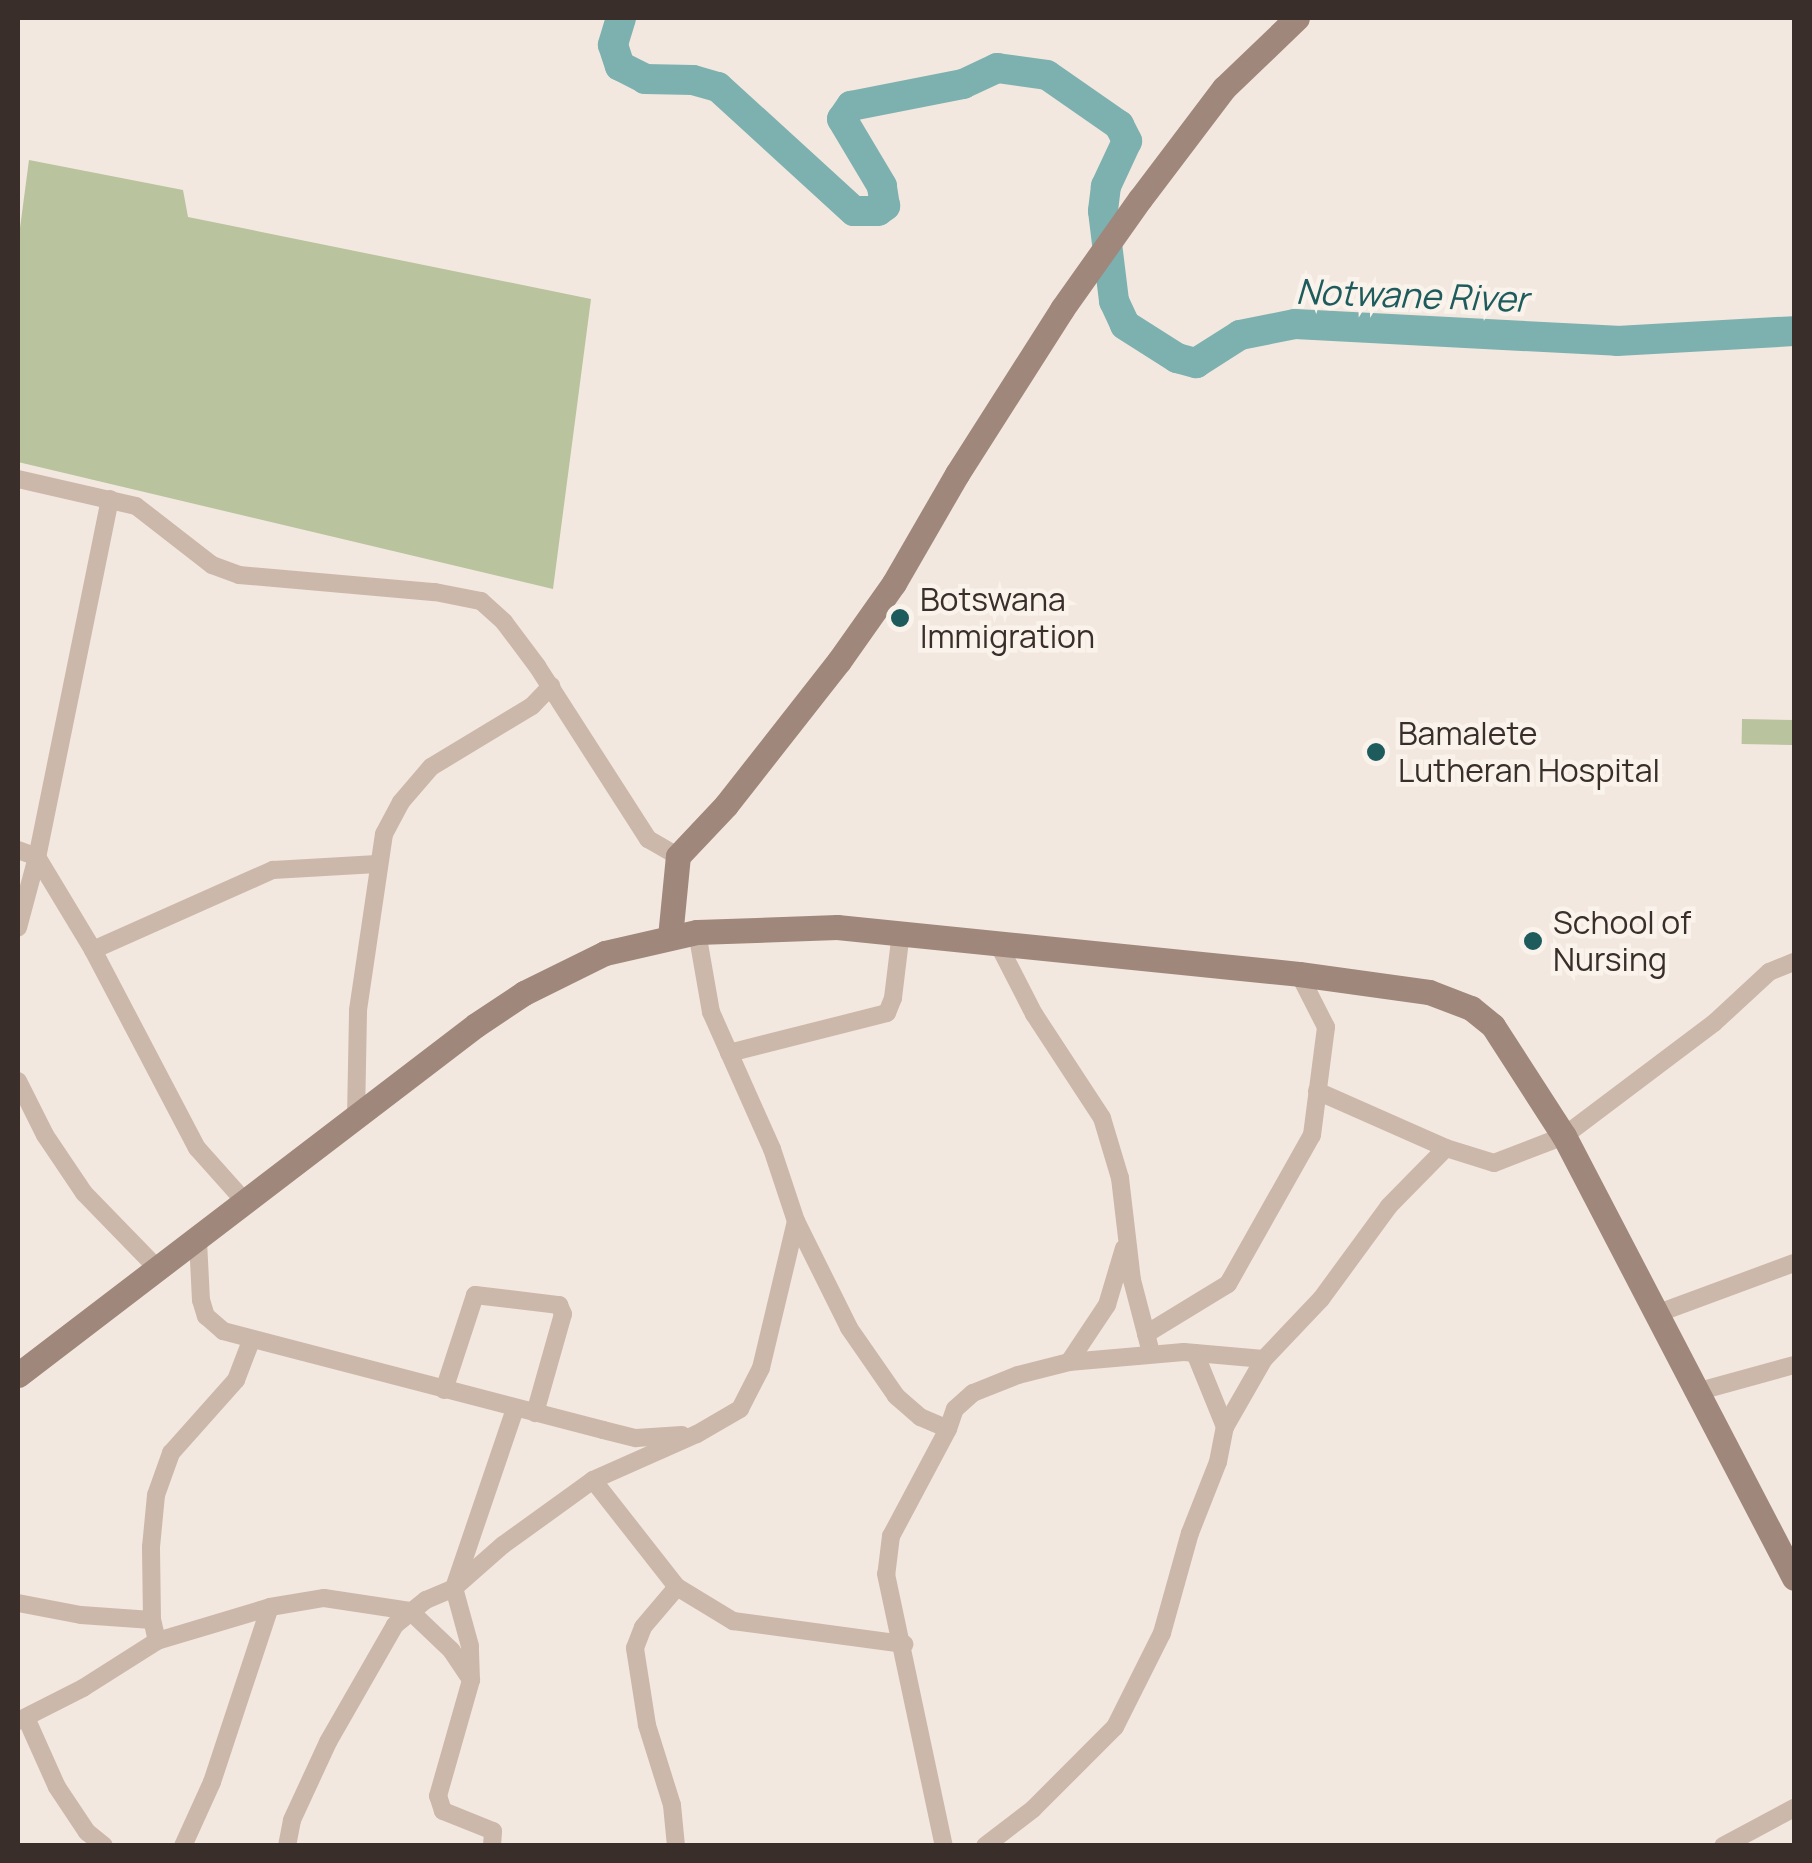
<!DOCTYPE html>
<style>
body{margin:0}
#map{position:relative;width:1812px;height:1863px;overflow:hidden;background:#f3e8df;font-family:Manrope,sans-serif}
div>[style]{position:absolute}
.green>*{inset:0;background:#b9c39e;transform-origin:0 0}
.river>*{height:30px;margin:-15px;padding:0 15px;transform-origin:15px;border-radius:15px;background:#7db1b0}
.street>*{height:18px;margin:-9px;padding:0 9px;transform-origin:9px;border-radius:9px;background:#ccb8aa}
.secondary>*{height:25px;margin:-12.5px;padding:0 12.5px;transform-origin:12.5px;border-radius:12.5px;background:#a0877b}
.dots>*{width:28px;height:28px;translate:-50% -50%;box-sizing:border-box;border:5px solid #faf3ec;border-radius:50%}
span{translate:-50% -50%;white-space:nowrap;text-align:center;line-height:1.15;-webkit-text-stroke:9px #faf3ec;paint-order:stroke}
.poi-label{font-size:32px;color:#392e2a}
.left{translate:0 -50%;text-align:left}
.water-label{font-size:35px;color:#1e5b5c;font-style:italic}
.frame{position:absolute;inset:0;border:20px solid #392e2a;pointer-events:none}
</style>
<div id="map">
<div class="green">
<i style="clip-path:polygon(29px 160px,183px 190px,188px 217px,591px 299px,553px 589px,18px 462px,18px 243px)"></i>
<i style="left:1742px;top:719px;width:52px;height:25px;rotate:1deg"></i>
</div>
<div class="river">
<i style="left:621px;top:18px;width:28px;rotate:107deg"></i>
<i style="left:613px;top:45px;width:22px;rotate:72deg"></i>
<i style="left:620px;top:66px;width:28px;rotate:27deg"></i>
<i style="left:645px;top:79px;width:48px;rotate:1.2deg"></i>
<i style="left:693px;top:80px;width:26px;rotate:16deg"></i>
<i style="left:718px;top:87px;width:184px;rotate:42.4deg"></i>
<i style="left:854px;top:211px;width:24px"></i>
<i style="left:878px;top:211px;width:9px;rotate:-36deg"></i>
<i style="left:885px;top:206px;width:20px;rotate:-99deg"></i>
<i style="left:882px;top:186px;width:78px;rotate:-120.8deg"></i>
<i style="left:842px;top:119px;width:16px;rotate:-55deg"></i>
<i style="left:851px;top:106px;width:114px;rotate:-11.1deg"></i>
<i style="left:963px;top:84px;width:38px;rotate:-25deg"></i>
<i style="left:997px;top:68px;width:50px;rotate:8deg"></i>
<i style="left:1047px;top:75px;width:88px;rotate:34.8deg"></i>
<i style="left:1119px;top:125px;width:18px;rotate:63deg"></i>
<i style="left:1127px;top:141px;width:50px;rotate:115deg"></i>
<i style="left:1106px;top:186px;width:25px;rotate:97deg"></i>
<i style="left:1103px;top:211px;width:91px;rotate:83deg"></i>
<i style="left:1114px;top:301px;width:26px;rotate:65deg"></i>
<i style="left:1125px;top:325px;width:62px;rotate:32.4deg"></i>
<i style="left:1177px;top:358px;width:20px;rotate:15deg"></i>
<i style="left:1196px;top:363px;width:52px;rotate:-32.5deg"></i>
<i style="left:1240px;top:335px;width:56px;rotate:-11.3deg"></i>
<i style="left:1295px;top:324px;width:322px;rotate:3deg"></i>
<i style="left:1617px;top:341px;width:177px;rotate:-3.2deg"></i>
</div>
<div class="street">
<i style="left:18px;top:479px;width:121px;rotate:12.9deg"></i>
<i style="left:136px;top:506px;width:96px;rotate:37.8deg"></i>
<i style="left:212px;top:565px;width:29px;rotate:20deg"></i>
<i style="left:239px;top:575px;width:197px;rotate:5deg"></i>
<i style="left:435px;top:592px;width:47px;rotate:11.1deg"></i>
<i style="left:481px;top:601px;width:31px;rotate:42deg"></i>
<i style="left:504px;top:622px;width:55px;rotate:53.1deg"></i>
<i style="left:537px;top:666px;width:206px;rotate:57.3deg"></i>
<i style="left:648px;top:839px;width:34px;rotate:30deg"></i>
<i style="left:110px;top:499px;width:365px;rotate:101.5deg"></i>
<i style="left:37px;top:857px;width:109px;rotate:58.9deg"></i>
<i style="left:93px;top:950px;width:224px;rotate:62.3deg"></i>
<i style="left:197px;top:1148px;width:75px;rotate:48.2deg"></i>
<i style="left:18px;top:850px;width:20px;rotate:20deg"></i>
<i style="left:37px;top:857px;width:73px;rotate:105deg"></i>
<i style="left:697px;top:932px;width:81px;rotate:80.1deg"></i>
<i style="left:711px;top:1012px;width:150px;rotate:66deg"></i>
<i style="left:772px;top:1149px;width:76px;rotate:71.6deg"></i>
<i style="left:796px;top:1221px;width:119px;rotate:63.6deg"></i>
<i style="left:849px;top:1328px;width:83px;rotate:55.3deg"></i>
<i style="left:896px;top:1396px;width:32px;rotate:41deg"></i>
<i style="left:920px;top:1417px;width:30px;rotate:23deg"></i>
<i style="left:948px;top:1429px;width:121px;rotate:118deg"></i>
<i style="left:891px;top:1536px;width:38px;rotate:97deg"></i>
<i style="left:886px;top:1574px;width:278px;rotate:78deg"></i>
<i style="left:998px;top:944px;width:79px;rotate:62.8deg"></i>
<i style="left:1034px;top:1014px;width:124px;rotate:56.8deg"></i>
<i style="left:1102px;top:1118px;width:63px;rotate:73.3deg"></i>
<i style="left:1120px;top:1178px;width:103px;rotate:83.3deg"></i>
<i style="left:1132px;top:1280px;width:75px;rotate:75.4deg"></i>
<i style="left:93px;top:950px;width:197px;rotate:-24deg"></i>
<i style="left:273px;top:870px;width:104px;rotate:-3.3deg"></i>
<i style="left:729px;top:1053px;width:163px;rotate:-14.2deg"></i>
<i style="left:887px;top:1013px;width:16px;rotate:-68deg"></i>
<i style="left:893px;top:998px;width:66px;rotate:-83.1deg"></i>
<i style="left:18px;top:1081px;width:60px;rotate:63.4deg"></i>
<i style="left:45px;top:1135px;width:70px;rotate:56.1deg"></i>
<i style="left:84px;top:1193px;width:106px;rotate:45.8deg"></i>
<i style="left:1317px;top:1091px;width:141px;rotate:23.8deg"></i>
<i style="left:1446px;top:1148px;width:50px;rotate:17.4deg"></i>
<i style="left:1494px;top:1163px;width:75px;rotate:-21.1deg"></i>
<i style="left:1564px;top:1136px;width:188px;rotate:-37deg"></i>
<i style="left:1714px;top:1023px;width:75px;rotate:-42.8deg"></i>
<i style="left:1769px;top:972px;width:27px;rotate:-22deg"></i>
<i style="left:356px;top:1117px;width:107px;rotate:-88.9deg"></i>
<i style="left:358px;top:1010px;width:178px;rotate:-81.6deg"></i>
<i style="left:384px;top:834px;width:36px;rotate:-62deg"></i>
<i style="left:401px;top:802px;width:46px;rotate:-49.4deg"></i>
<i style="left:431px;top:767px;width:118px;rotate:-31.1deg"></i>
<i style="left:532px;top:706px;width:28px;rotate:-46deg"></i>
<i style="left:198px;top:1241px;width:59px;rotate:87.1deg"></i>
<i style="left:201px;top:1300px;width:17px;rotate:73deg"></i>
<i style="left:206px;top:1316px;width:23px;rotate:41deg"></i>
<i style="left:223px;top:1331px;width:393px;rotate:14.6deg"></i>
<i style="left:603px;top:1430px;width:34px;rotate:14deg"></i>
<i style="left:636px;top:1438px;width:46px;rotate:-3.7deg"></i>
<i style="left:1656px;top:1314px;width:147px;rotate:-20.3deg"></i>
<i style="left:1146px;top:1334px;width:96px;rotate:-31.4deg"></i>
<i style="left:1228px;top:1284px;width:171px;rotate:-60.6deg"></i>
<i style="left:1312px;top:1135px;width:109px;rotate:-82.6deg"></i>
<i style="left:1326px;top:1027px;width:59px;rotate:-117deg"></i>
<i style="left:1195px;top:1353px;width:80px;rotate:67.9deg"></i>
<i style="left:1069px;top:1362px;width:69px;rotate:-56.3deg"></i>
<i style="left:1107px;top:1305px;width:59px;rotate:-73.4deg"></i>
<i style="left:444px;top:1390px;width:100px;rotate:-71.9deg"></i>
<i style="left:475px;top:1295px;width:85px;rotate:6.8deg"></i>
<i style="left:559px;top:1305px;width:10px;rotate:66deg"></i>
<i style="left:563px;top:1314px;width:103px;rotate:105.8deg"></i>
<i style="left:1696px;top:1392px;width:102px;rotate:-15.4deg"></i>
<i style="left:948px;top:1429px;width:21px;rotate:-71deg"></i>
<i style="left:955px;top:1409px;width:24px;rotate:-42deg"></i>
<i style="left:973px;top:1393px;width:48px;rotate:-21.8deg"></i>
<i style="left:1018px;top:1375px;width:53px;rotate:-14.3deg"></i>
<i style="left:1069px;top:1362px;width:115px;rotate:-5deg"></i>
<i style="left:1184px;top:1352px;width:80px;rotate:5deg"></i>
<i style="left:593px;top:1480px;width:136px;rotate:51.9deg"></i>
<i style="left:677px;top:1587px;width:66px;rotate:31.3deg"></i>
<i style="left:733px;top:1621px;width:173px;rotate:7.7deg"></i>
<i style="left:18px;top:1603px;width:64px;rotate:10.8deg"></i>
<i style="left:81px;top:1615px;width:71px;rotate:4deg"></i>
<i style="left:157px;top:1641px;width:22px;rotate:-103deg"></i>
<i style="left:152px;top:1620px;width:73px;rotate:-90.8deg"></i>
<i style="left:151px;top:1547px;width:52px;rotate:-84.5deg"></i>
<i style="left:156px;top:1495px;width:45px;rotate:-70.3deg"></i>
<i style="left:171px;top:1453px;width:98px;rotate:-48.3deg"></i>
<i style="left:236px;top:1380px;width:42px;rotate:-69deg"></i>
<i style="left:27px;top:1720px;width:73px;rotate:65.9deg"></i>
<i style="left:57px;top:1787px;width:54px;rotate:56.3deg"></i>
<i style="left:87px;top:1832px;width:22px;rotate:39deg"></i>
<i style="left:18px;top:1721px;width:73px;rotate:-26.9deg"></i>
<i style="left:83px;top:1688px;width:88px;rotate:-32.4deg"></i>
<i style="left:157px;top:1641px;width:118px;rotate:-16.7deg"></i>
<i style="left:270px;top:1607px;width:55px;rotate:-9.5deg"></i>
<i style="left:324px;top:1598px;width:87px;rotate:8.6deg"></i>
<i style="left:410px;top:1611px;width:57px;rotate:43.6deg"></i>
<i style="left:451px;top:1650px;width:36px;rotate:56deg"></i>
<i style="left:183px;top:1846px;width:70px;rotate:-65.6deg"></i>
<i style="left:212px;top:1782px;width:184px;rotate:-71.7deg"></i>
<i style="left:287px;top:1846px;width:26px;rotate:-79deg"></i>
<i style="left:292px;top:1820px;width:86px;rotate:-65.2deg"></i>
<i style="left:328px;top:1742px;width:135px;rotate:-60.2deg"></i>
<i style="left:395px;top:1625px;width:40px;rotate:-39deg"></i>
<i style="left:426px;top:1600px;width:30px;rotate:-23deg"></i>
<i style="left:454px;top:1588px;width:65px;rotate:-41.3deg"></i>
<i style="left:503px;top:1545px;width:111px;rotate:-35.8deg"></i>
<i style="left:593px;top:1480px;width:114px;rotate:-23.9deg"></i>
<i style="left:697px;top:1434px;width:50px;rotate:-30.2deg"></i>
<i style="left:740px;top:1409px;width:46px;rotate:-62.9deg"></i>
<i style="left:761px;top:1368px;width:151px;rotate:-76.6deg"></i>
<i style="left:492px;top:1846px;width:15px;rotate:-86deg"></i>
<i style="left:493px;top:1831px;width:54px;rotate:-158.2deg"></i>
<i style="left:443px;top:1811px;width:16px;rotate:-108deg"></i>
<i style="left:438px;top:1796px;width:121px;rotate:-74.1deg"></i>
<i style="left:471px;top:1680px;width:34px;rotate:-92deg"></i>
<i style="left:470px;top:1646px;width:60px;rotate:-105.4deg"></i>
<i style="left:454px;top:1588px;width:189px;rotate:-71.2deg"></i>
<i style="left:676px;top:1846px;width:41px;rotate:-95.6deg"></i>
<i style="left:672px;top:1805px;width:84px;rotate:-107.4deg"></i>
<i style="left:647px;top:1725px;width:78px;rotate:-98.9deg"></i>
<i style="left:635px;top:1648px;width:22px;rotate:-69deg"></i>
<i style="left:643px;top:1627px;width:52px;rotate:-49.6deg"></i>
<i style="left:985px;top:1846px;width:61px;rotate:-37.6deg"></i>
<i style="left:1033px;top:1809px;width:116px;rotate:-45deg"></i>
<i style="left:1115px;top:1727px;width:105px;rotate:-63.4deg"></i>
<i style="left:1162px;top:1633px;width:104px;rotate:-74.4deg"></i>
<i style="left:1190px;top:1533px;width:76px;rotate:-68.5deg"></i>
<i style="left:1218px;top:1462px;width:36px;rotate:-79deg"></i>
<i style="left:1225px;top:1427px;width:78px;rotate:-60.2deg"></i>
<i style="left:1264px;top:1359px;width:83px;rotate:-46.5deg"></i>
<i style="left:1321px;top:1299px;width:115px;rotate:-53.8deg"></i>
<i style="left:1389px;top:1206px;width:81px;rotate:-45.5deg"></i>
<i style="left:1723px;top:1846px;width:81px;rotate:-28.2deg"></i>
</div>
<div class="secondary">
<i style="left:670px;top:937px;width:81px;rotate:-84.4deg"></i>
<i style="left:678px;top:856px;width:70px;rotate:-46.7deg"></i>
<i style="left:726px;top:805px;width:183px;rotate:-51.9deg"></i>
<i style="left:839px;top:661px;width:95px;rotate:-54.8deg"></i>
<i style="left:894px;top:583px;width:126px;rotate:-60deg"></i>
<i style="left:957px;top:474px;width:196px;rotate:-57.5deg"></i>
<i style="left:1062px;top:309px;width:135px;rotate:-54.7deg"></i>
<i style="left:1140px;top:199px;width:139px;rotate:-52.9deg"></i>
<i style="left:1224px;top:88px;width:101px;rotate:-43.8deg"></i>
<i style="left:18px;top:1375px;width:576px;rotate:-37.39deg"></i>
<i style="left:476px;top:1025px;width:58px;rotate:-33.7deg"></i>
<i style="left:524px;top:993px;width:90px;rotate:-26.3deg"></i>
<i style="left:605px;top:953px;width:94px;rotate:-12.9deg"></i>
<i style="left:697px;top:932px;width:140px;rotate:-2deg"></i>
<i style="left:837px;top:927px;width:464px;rotate:5.8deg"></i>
<i style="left:1299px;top:974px;width:131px;rotate:7.9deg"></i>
<i style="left:1429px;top:992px;width:45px;rotate:20.9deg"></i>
<i style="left:1471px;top:1008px;width:28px;rotate:39deg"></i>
<i style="left:1493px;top:1026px;width:131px;rotate:57.2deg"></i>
<i style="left:1564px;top:1136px;width:498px;rotate:62.5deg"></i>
</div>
<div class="dots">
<i style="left:900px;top:618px;background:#1e5b5c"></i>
<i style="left:1376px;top:752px;background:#1e5b5c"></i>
<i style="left:1533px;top:941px;background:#1e5b5c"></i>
</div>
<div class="poi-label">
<span class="left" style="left:920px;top:618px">Botswana<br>Immigration</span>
<span class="left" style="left:1398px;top:752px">Bamalete<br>Lutheran Hospital</span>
<span class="left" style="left:1553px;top:941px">School of<br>Nursing</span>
</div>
<div class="water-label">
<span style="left:1412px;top:295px;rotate:2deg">Notwane River</span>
</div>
<div class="frame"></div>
</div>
